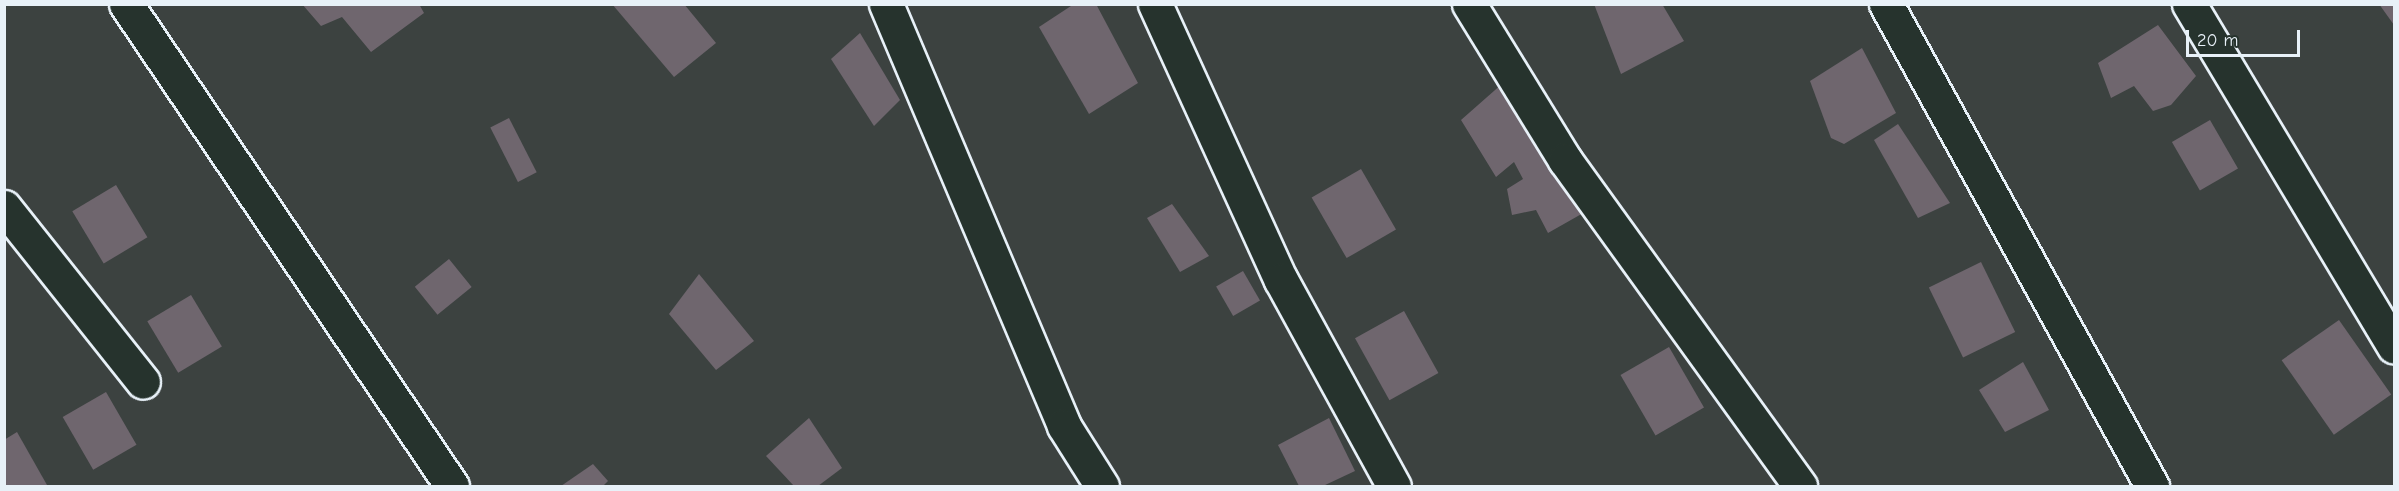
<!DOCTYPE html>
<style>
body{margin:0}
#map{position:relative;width:2399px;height:491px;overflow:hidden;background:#3c4240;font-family:"Comic Neue",sans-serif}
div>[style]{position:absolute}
.building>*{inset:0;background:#6f666e;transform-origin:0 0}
.roads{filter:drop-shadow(2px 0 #e8f1f8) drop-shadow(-2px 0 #e8f1f8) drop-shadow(0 2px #e8f1f8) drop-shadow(0 -2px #e8f1f8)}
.minor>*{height:33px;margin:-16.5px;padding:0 16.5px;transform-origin:16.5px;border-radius:16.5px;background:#26332d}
span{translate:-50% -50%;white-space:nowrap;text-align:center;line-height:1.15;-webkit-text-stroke:4.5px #26332d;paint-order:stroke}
.frame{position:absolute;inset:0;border:6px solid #e8f1f8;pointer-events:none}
.scale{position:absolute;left:2186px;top:30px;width:114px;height:27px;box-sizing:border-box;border:3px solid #e8f1f8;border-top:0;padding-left:8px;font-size:18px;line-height:21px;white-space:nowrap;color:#e8f1f8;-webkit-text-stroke:4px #26332d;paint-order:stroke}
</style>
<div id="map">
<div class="building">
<i style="clip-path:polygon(302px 4px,419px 4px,424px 13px,371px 52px,342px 17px,321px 26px)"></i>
<i style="clip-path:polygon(612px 4px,684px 4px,716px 43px,674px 77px)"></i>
<i style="clip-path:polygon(1074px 4px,1096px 4px,1138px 83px,1089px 114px,1039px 27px)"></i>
<i style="clip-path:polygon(1594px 4px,1662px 4px,1684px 41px,1621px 74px)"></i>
<i style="clip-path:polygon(2379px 4px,2394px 4px,2394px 25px)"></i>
<i style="clip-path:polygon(2158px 25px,2196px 76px,2171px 105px,2153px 111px,2134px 86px,2111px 98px,2098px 63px)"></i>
<i style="clip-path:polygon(860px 33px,900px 100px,874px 126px,831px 59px)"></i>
<i style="clip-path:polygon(1862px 48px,1896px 113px,1844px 144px,1831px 138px,1810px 81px)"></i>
<i style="clip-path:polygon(1503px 83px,1585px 212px,1548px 233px,1536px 210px,1512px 215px,1507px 189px,1523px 179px,1514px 162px,1496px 177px,1461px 120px)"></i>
<i style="left:509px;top:118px;width:61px;height:21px;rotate:63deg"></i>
<i style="left:2210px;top:120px;width:56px;height:44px;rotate:60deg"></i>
<i style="clip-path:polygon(1898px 124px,1950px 203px,1918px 218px,1874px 140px)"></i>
<i style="left:1361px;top:169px;width:70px;height:57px;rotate:60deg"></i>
<i style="left:116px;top:185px;width:61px;height:51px;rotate:59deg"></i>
<i style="clip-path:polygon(1172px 204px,1209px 256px,1180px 272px,1147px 218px)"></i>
<i style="left:449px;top:259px;width:36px;height:44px;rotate:51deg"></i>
<i style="left:1981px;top:262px;width:78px;height:58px;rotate:64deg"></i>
<i style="left:1243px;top:271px;width:34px;height:31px;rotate:60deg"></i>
<i style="clip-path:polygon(699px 274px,754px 341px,716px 370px,669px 314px)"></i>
<i style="left:191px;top:295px;width:60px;height:51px;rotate:59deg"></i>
<i style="left:1404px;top:311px;width:71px;height:56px;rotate:61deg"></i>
<i style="left:2339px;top:320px;width:91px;height:70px;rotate:55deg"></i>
<i style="left:1669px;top:347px;width:70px;height:56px;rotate:60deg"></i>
<i style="clip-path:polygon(2023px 362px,2049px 410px,2005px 432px,1979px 390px)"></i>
<i style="left:106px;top:392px;width:61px;height:50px;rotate:60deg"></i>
<i style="clip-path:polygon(809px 418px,842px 468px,818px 486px,794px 486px,766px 456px)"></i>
<i style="clip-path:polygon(1329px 418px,1355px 471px,1323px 486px,1299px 486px,1278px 445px)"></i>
<i style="clip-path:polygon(17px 432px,47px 485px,4px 486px,4px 440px)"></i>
<i style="clip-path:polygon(593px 464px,608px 481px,603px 486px,561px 486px)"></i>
</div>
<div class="roads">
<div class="minor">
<i style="left:126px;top:4px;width:582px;rotate:55.93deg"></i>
<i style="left:886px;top:4px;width:458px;rotate:67.1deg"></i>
<i style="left:1064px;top:426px;width:71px;rotate:57.7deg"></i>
<i style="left:1155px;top:4px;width:303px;rotate:65.5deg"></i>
<i style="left:1281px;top:280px;width:235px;rotate:61.3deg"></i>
<i style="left:1469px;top:4px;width:183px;rotate:58.4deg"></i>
<i style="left:1565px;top:160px;width:402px;rotate:54.2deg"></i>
<i style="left:1886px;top:4px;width:551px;rotate:61.11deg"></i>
<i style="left:2189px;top:4px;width:399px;rotate:59.1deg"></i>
<i style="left:4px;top:207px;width:223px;rotate:51.5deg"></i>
</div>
</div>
<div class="frame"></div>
<div class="scale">20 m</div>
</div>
